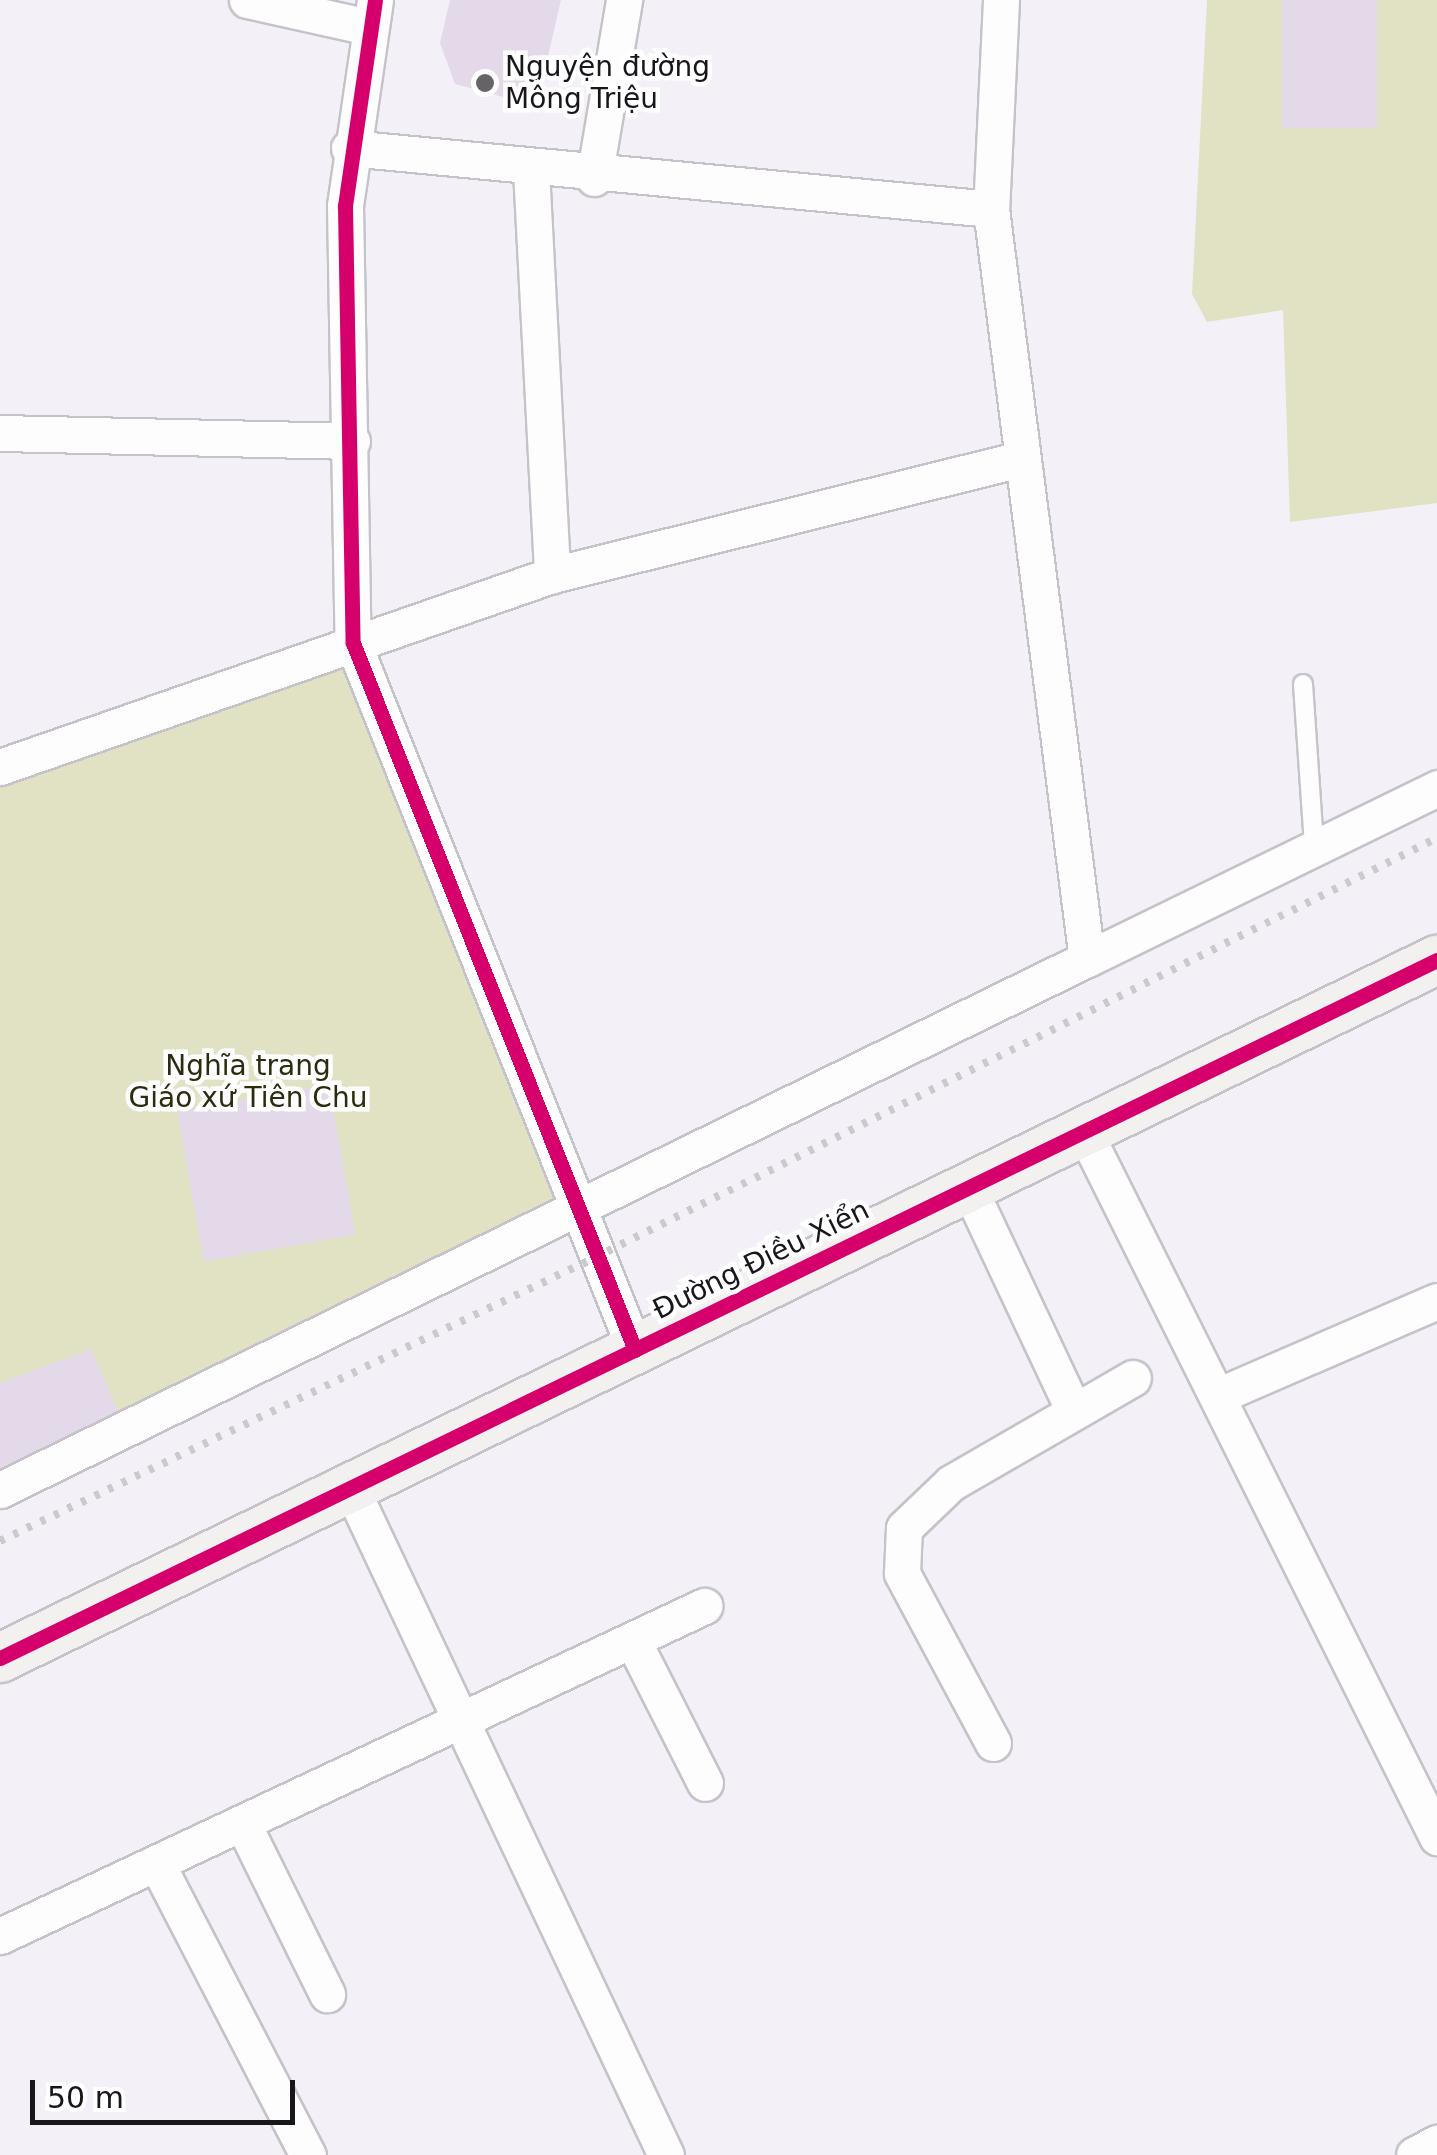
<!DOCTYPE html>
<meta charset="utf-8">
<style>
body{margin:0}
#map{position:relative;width:1437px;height:2155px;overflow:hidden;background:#f4f0f8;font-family:"DejaVu Sans",sans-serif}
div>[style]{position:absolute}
.green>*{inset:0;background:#e1e1c4}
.building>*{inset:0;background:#e4d9e8;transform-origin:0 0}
.roads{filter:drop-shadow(2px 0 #c6c2c9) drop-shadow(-2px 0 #c6c2c9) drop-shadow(0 2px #c6c2c9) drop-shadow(0 -2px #c6c2c9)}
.lane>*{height:18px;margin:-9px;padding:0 9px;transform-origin:9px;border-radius:9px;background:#fdfdfe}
.street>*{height:35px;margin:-17.5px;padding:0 17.5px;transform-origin:17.5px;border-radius:17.5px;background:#fdfdfe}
.secondary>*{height:48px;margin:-24px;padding:0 24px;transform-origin:24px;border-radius:24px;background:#f3f0f0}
.rail>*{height:8px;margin-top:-4px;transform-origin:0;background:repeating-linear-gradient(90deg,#cac9cc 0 5px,transparent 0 15px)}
.cycleway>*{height:15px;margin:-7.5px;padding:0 7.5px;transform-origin:7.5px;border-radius:7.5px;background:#d6006c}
.dots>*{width:28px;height:28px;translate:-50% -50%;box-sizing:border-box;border:5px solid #fff;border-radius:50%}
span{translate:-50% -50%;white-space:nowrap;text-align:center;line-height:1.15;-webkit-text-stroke:9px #fff;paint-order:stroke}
.poi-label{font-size:28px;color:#18151b}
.left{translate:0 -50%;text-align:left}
.park-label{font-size:28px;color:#2b2c0d}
.street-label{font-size:28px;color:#18151b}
.scale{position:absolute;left:30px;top:2080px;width:265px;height:45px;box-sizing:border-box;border:5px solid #18151b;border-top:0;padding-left:12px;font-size:30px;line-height:35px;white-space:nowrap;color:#18151b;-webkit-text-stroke:8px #fff;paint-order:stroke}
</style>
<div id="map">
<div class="green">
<i style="clip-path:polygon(1207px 0,1437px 0,1437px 503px,1290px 522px,1283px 310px,1207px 322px,1192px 294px)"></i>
<i style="clip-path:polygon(345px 660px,557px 1197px,326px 1324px,0 1476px,0 779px)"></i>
</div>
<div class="building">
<i style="clip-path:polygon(450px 0,561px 0,546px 65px,511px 99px,455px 84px,440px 43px)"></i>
<i style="left:1282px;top:0;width:95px;height:128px"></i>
<i style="left:329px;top:1085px;width:152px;height:154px;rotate:80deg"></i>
<i style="clip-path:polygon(91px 1349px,122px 1420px,0 1476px,0 1383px)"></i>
</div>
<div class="roads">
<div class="lane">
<i style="left:1303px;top:684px;width:163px;rotate:86.1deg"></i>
</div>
<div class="street">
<i style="left:247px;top:0;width:125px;rotate:12.5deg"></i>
<i style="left:375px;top:0;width:208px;rotate:98.3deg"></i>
<i style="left:345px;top:206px;width:437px;rotate:89deg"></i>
<i style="left:353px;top:643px;width:761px;rotate:68.25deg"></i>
<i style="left:1001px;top:0;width:209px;rotate:92.7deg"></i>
<i style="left:991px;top:209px;width:756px;rotate:82.71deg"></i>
<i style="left:1087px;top:959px;width:390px;rotate:-26deg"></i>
<i style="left:349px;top:148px;width:645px;rotate:5.43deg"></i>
<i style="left:531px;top:170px;width:406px;rotate:87deg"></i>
<i style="left:594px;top:178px;width:181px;rotate:-80.4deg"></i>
<i style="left:0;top:433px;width:352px;rotate:1.3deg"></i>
<i style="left:0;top:767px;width:584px;rotate:-19.18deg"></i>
<i style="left:552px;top:575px;width:484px;rotate:-13.9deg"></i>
<i style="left:1083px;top:1129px;width:792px;rotate:63.43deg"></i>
<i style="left:968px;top:1186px;width:244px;rotate:64.8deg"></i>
<i style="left:1222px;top:1394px;width:234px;rotate:-23.4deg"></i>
<i style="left:350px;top:1486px;width:740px;rotate:64.72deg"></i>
<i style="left:0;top:1490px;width:1210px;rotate:-26.04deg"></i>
<i style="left:633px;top:1641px;width:159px;rotate:63.1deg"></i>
<i style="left:993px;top:1743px;width:193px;rotate:-118.2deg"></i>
<i style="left:902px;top:1573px;width:45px;rotate:-87.5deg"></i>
<i style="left:904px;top:1528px;width:65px;rotate:-43.8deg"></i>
<i style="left:951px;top:1483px;width:210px;rotate:-30deg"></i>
<i style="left:243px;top:1824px;width:190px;rotate:63.7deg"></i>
<i style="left:157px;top:1864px;width:328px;rotate:62.6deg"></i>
<i style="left:0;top:1936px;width:778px;rotate:-25.11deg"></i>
<i style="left:1414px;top:2155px;width:26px;rotate:-28deg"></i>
</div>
<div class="secondary">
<i style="left:0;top:1658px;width:1598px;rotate:-25.91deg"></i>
</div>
</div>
<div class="rail">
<i style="left:0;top:1541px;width:658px;rotate:-25.47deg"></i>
<i style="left:594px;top:1258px;width:942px;rotate:-26.48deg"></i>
</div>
<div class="cycleway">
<i style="left:375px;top:0;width:208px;rotate:98.3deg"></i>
<i style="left:345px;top:206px;width:437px;rotate:89deg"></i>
<i style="left:353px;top:643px;width:761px;rotate:68.25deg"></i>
<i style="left:0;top:1658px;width:1598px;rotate:-25.91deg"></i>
</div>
<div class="dots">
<i style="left:485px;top:83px;background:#656268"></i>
</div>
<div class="poi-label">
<span class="left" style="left:505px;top:83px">Nguyện đường<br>Mông Triệu</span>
</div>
<div class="park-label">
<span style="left:248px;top:1082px">Nghĩa trang<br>Giáo xứ Tiên Chu</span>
</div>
<div class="street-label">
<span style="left:761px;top:1260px;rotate:-26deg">Đường Điều Xiển</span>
</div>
<div class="scale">50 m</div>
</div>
